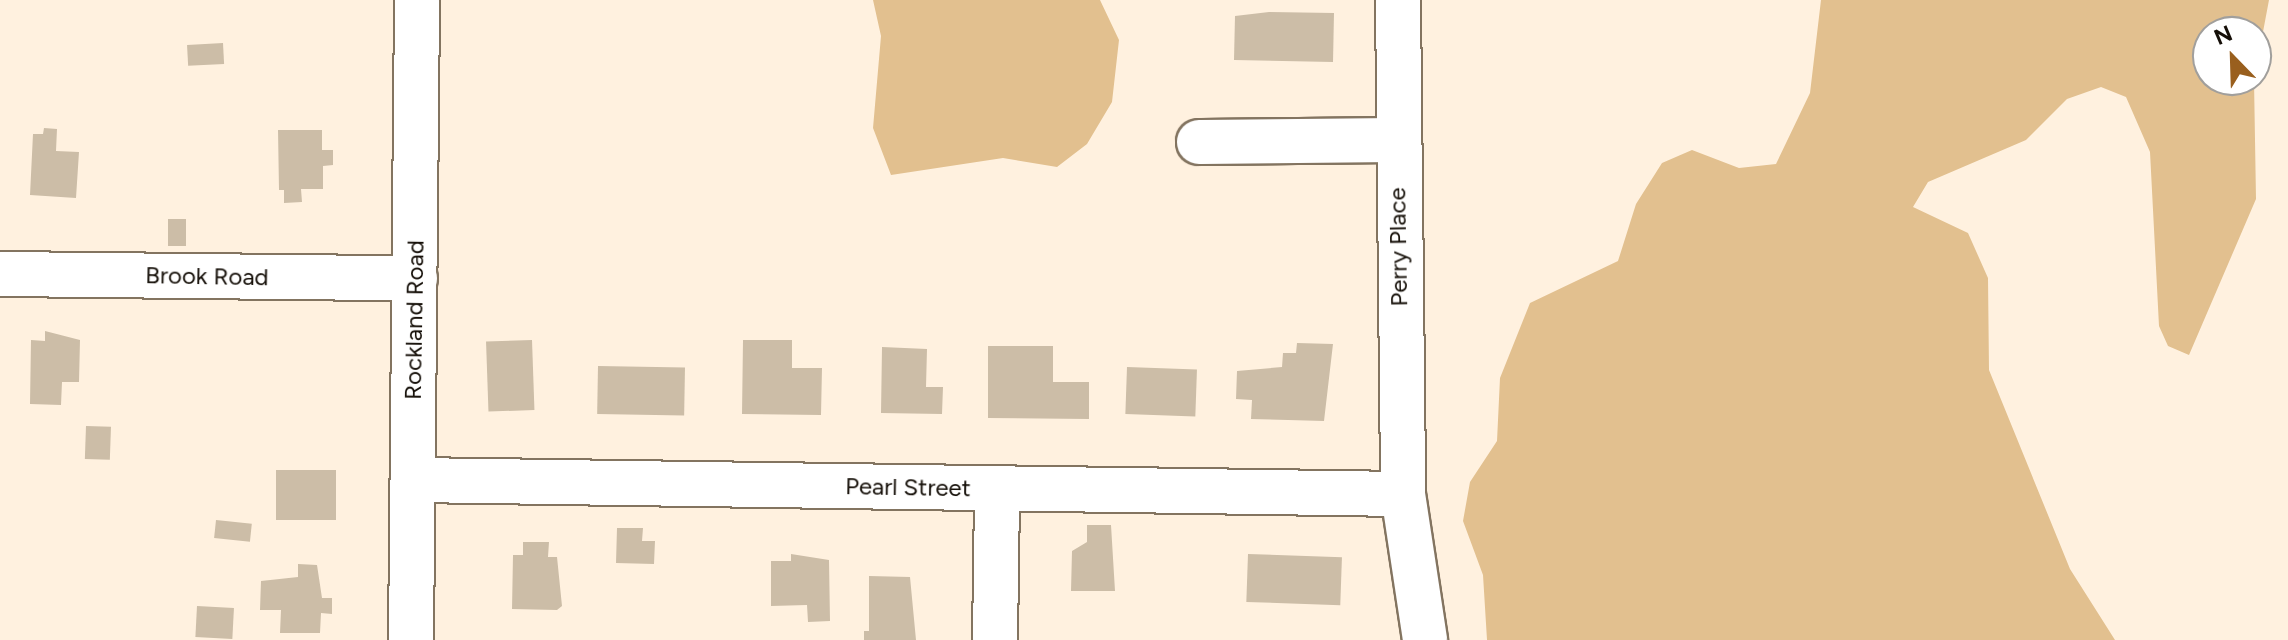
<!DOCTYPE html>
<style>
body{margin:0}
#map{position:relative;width:2288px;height:640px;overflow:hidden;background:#fff1df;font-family:Figtree,sans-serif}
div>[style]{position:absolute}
.green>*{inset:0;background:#e2c08f}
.building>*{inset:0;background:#ccbda7;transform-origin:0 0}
.roads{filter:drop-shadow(2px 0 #837460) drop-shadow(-2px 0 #837460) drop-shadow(0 2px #837460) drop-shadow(0 -2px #837460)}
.minor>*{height:44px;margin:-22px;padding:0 22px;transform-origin:22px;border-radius:22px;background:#fff}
span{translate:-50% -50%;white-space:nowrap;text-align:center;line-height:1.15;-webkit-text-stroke:6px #fff;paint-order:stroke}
.street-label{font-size:24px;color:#150f08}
.north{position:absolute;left:2192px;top:16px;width:80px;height:80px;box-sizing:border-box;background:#fff;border:2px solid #a19f9c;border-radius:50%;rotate:337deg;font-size:22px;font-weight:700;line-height:32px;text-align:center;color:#150f08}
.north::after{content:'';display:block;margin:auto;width:28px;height:36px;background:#995f1e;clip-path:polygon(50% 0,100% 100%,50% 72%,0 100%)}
</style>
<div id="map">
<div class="green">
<i style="clip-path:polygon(873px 0,1100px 0,1119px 40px,1112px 102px,1087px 144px,1057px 167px,1003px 158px,891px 175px,873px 128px,881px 36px)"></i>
<i style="clip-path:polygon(1821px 0,2269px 0,2256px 69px,2256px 32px,2208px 32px,2208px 80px,2254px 80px,2256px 199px,2189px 355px,2168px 346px,2159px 326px,2150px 152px,2126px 97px,2101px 87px,2067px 99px,2026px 140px,1928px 182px,1913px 207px,1968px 233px,1988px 278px,1989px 370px,2070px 569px,2115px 640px,1487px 640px,1483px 575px,1463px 521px,1470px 482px,1497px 441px,1500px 378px,1530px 303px,1618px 261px,1636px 204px,1662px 163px,1692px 150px,1739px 168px,1776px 164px,1810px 93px)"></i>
</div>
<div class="building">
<i style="clip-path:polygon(1269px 12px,1334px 13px,1333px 62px,1234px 60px,1235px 16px)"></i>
<i style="left:223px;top:43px;width:21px;height:36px;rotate:87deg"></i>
<i style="clip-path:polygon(44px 128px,57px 129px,56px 151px,79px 152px,76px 198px,30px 195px,33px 134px,43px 134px)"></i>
<i style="clip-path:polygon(278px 130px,322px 130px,322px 150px,333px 150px,333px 165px,323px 166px,323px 189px,301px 189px,302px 202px,284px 203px,284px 190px,279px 190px)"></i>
<i style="left:168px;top:219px;width:18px;height:27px"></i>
<i style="clip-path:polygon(45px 331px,80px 340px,79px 382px,62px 382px,61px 405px,30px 404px,31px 340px,45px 341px)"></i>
<i style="left:532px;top:340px;width:70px;height:46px;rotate:88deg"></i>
<i style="clip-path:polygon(743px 340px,792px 340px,792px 368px,822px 368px,821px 415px,742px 414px)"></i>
<i style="clip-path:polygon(1297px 343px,1333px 344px,1324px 421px,1251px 419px,1252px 400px,1236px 399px,1237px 371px,1282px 367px,1283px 353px,1296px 353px)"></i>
<i style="clip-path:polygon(988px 346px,1053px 346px,1053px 382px,1089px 382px,1089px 419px,988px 418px)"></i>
<i style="clip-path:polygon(882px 347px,927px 349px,926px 387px,943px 387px,942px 414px,881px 413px)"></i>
<i style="left:598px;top:366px;width:87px;height:48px;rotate:1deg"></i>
<i style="left:1127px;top:367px;width:70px;height:47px;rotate:2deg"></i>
<i style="left:86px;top:426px;width:25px;height:33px;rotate:2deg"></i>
<i style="left:336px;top:470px;width:50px;height:60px;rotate:90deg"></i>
<i style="left:216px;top:520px;width:36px;height:18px;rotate:6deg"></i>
<i style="clip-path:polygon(1087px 525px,1111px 525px,1115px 591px,1071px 591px,1072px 551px,1087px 542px)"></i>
<i style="clip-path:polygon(617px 528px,643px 528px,642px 541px,655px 541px,654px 564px,616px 563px)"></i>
<i style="clip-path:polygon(523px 542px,549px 542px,548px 557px,557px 557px,562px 606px,557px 610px,512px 609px,513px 555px,523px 555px)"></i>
<i style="clip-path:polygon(791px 554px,829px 560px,830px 621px,808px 622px,807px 605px,771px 606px,771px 561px,791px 561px)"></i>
<i style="left:1248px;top:554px;width:94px;height:48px;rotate:2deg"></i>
<i style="clip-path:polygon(298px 564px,317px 565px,322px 598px,332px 598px,332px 614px,321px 613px,320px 633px,280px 633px,281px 610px,260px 610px,261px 581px,298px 577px)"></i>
<i style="clip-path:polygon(869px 576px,910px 577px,916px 640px,864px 640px,864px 631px,869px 631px)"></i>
<i style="left:197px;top:606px;width:37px;height:31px;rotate:3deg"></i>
</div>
<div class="roads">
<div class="minor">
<i style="left:1398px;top:0;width:494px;rotate:89.4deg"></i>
<i style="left:1403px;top:494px;width:148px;rotate:81.4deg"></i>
<i style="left:1199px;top:142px;width:198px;rotate:-0.6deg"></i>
<i style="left:0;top:274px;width:415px;rotate:0.6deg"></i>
<i style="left:413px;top:480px;width:990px;rotate:0.81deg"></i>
<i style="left:411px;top:640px;width:640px;rotate:-89.46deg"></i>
<i style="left:995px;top:640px;width:152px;rotate:-89.2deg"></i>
</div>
</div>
<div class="street-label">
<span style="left:1398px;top:247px;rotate:-91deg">Perry Place</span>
<span style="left:207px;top:276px;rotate:1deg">Brook Road</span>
<span style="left:414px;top:320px;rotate:-89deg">Rockland Road</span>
<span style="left:908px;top:487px;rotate:1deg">Pearl Street</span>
</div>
<div class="north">N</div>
</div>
